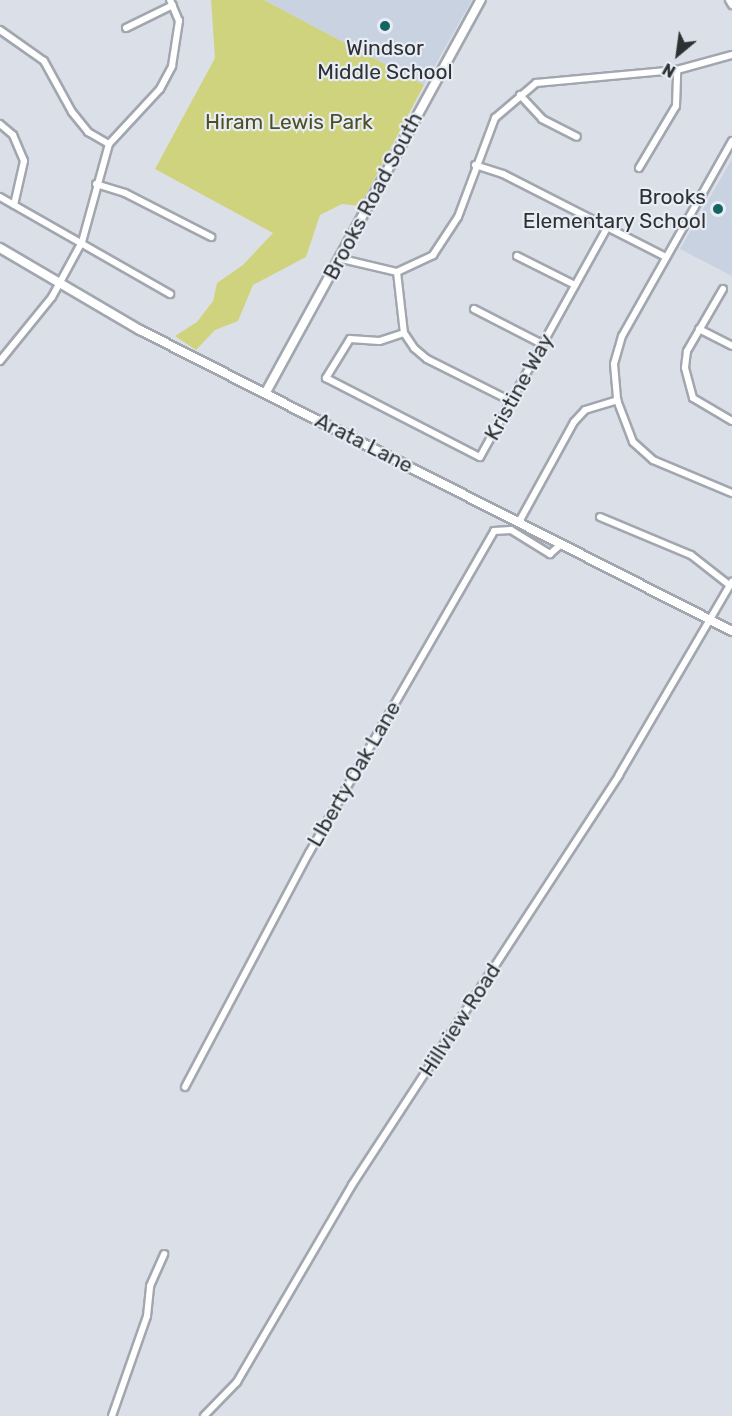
<!DOCTYPE html>
<style>
body{margin:0}
#map{position:relative;width:732px;height:1416px;overflow:hidden;background:#dbe0e8;font-family:Rubik,sans-serif}
div>[style]{position:absolute}
.built>*{inset:0;background:#c9d2e0}
.green>*{inset:0;background:#d0d37e}
.roads{filter:drop-shadow(2px 0 #a2a7af) drop-shadow(-2px 0 #a2a7af) drop-shadow(0 2px #a2a7af) drop-shadow(0 -2px #a2a7af)}
.minor>*{height:6px;margin:-3px;padding:0 3px;transform-origin:3px;border-radius:3px;background:#fff}
.tertiary>*{height:8px;margin:-4px;padding:0 4px;transform-origin:4px;border-radius:4px;background:#fff}
.dots>*{width:16px;height:16px;translate:-50% -50%;box-sizing:border-box;border:3px solid #e8edf5;border-radius:50%}
span{translate:-50% -50%;white-space:nowrap;text-align:center;line-height:1.15;-webkit-text-stroke:4.5px #e8edf5;paint-order:stroke}
.poi-label{font-size:21px;color:#2e3033}
.right{translate:-100% -50%;text-align:right}
.park-label{font-size:21px;color:#4d4f24}
.street-label{font-size:21px;color:#2e3033}
.north{position:absolute;left:648px;top:24px;width:60px;height:60px;-webkit-text-stroke:4px #e8edf5;paint-order:stroke;rotate:209deg;font-size:16px;font-weight:700;line-height:24px;text-align:center;color:#2e3033}
.north::after{content:'';display:block;margin:auto;width:21px;height:27px;background:#2e3033;clip-path:polygon(50% 0,100% 100%,50% 72%,0 100%)}
</style>
<div id="map">
<div class="built">
<i style="clip-path:polygon(264px 0,472px 0,424px 85px)"></i>
<i style="clip-path:polygon(732px 159px,732px 276px,680px 249px)"></i>
</div>
<div class="green">
<i style="clip-path:polygon(211px 0,264px 0,424px 85px,360px 206px,342px 204px,320px 215px,306px 257px,253px 285px,238px 321px,215px 330px,196px 350px,175px 336px,197px 322px,213px 301px,217px 283px,243px 265px,273px 233px,155px 169px,215px 58px)"></i>
</div>
<div class="roads">
<div class="minor">
<i style="left:729px;top:0;width:6px;rotate:59deg"></i>
<i style="left:126px;top:28px;width:52px;rotate:-26.1deg"></i>
<i style="left:0;top:30px;width:54px;rotate:35.2deg"></i>
<i style="left:44px;top:61px;width:58px;rotate:61.2deg"></i>
<i style="left:72px;top:112px;width:26px;rotate:51deg"></i>
<i style="left:88px;top:132px;width:24px;rotate:30deg"></i>
<i style="left:520px;top:95px;width:33px;rotate:47deg"></i>
<i style="left:542px;top:119px;width:39px;rotate:27deg"></i>
<i style="left:0;top:124px;width:17px;rotate:40deg"></i>
<i style="left:13px;top:135px;width:28px;rotate:67deg"></i>
<i style="left:24px;top:161px;width:45px;rotate:102.8deg"></i>
<i style="left:732px;top:141px;width:224px;rotate:119.4deg"></i>
<i style="left:622px;top:336px;width:29px;rotate:106deg"></i>
<i style="left:614px;top:364px;width:36px;rotate:85deg"></i>
<i style="left:617px;top:400px;width:45px;rotate:69.1deg"></i>
<i style="left:633px;top:442px;width:27px;rotate:42deg"></i>
<i style="left:653px;top:460px;width:86px;rotate:22.7deg"></i>
<i style="left:475px;top:165px;width:29px;rotate:18deg"></i>
<i style="left:503px;top:174px;width:183px;rotate:27deg"></i>
<i style="left:639px;top:168px;width:72px;rotate:-59.2deg"></i>
<i style="left:676px;top:106px;width:36px;rotate:-88deg"></i>
<i style="left:96px;top:184px;width:30px;rotate:17deg"></i>
<i style="left:125px;top:193px;width:97px;rotate:27.1deg"></i>
<i style="left:0;top:197px;width:196px;rotate:29.7deg"></i>
<i style="left:517px;top:256px;width:65px;rotate:26.6deg"></i>
<i style="left:342px;top:259px;width:57px;rotate:13.3deg"></i>
<i style="left:397px;top:272px;width:40px;rotate:-25deg"></i>
<i style="left:433px;top:255px;width:45px;rotate:-56.7deg"></i>
<i style="left:458px;top:217px;width:106px;rotate:-69.5deg"></i>
<i style="left:495px;top:118px;width:54px;rotate:-40.5deg"></i>
<i style="left:536px;top:83px;width:142px;rotate:-5.3deg"></i>
<i style="left:677px;top:70px;width:57px;rotate:-15.3deg"></i>
<i style="left:397px;top:272px;width:61px;rotate:83.5deg"></i>
<i style="left:404px;top:333px;width:18px;rotate:56deg"></i>
<i style="left:414px;top:348px;width:17px;rotate:40deg"></i>
<i style="left:427px;top:359px;width:94px;rotate:26.6deg"></i>
<i style="left:723px;top:289px;width:72px;rotate:120.1deg"></i>
<i style="left:687px;top:351px;width:17px;rotate:97deg"></i>
<i style="left:685px;top:368px;width:31px;rotate:75deg"></i>
<i style="left:693px;top:398px;width:45px;rotate:30.5deg"></i>
<i style="left:474px;top:309px;width:76px;rotate:27.2deg"></i>
<i style="left:699px;top:329px;width:37px;rotate:27deg"></i>
<i style="left:404px;top:333px;width:26px;rotate:162deg"></i>
<i style="left:379px;top:341px;width:29px;rotate:-176deg"></i>
<i style="left:350px;top:339px;width:46px;rotate:121.6deg"></i>
<i style="left:326px;top:378px;width:173px;rotate:27.2deg"></i>
<i style="left:480px;top:457px;width:262px;rotate:-61deg"></i>
<i style="left:0;top:361px;width:82px;rotate:-50.9deg"></i>
<i style="left:52px;top:297px;width:63px;rotate:-61.4deg"></i>
<i style="left:82px;top:242px;width:102px;rotate:-74.6deg"></i>
<i style="left:109px;top:144px;width:75px;rotate:-47.2deg"></i>
<i style="left:160px;top:89px;width:26px;rotate:-62deg"></i>
<i style="left:172px;top:66px;width:46px;rotate:-81.2deg"></i>
<i style="left:179px;top:21px;width:23px;rotate:-113deg"></i>
<i style="left:600px;top:517px;width:99px;rotate:22.7deg"></i>
<i style="left:691px;top:555px;width:47px;rotate:38.1deg"></i>
<i style="left:519px;top:522px;width:114px;rotate:-61.2deg"></i>
<i style="left:574px;top:422px;width:16px;rotate:-47deg"></i>
<i style="left:585px;top:410px;width:34px;rotate:-17deg"></i>
<i style="left:185px;top:1087px;width:265px;rotate:-62.1deg"></i>
<i style="left:309px;top:853px;width:371px;rotate:-60.1deg"></i>
<i style="left:494px;top:531px;width:17px;rotate:-3deg"></i>
<i style="left:511px;top:530px;width:46px;rotate:31.6deg"></i>
<i style="left:550px;top:554px;width:12px;rotate:-42deg"></i>
<i style="left:112px;top:1416px;width:106px;rotate:-70.7deg"></i>
<i style="left:147px;top:1316px;width:30px;rotate:-84deg"></i>
<i style="left:150px;top:1286px;width:35px;rotate:-66deg"></i>
<i style="left:204px;top:1416px;width:47px;rotate:-45.9deg"></i>
<i style="left:237px;top:1382px;width:228px;rotate:-59.7deg"></i>
<i style="left:352px;top:1185px;width:489px;rotate:-56.9deg"></i>
<i style="left:619px;top:775px;width:224px;rotate:-59.7deg"></i>
</div>
<div class="tertiary">
<i style="left:0;top:248px;width:162px;rotate:30.4deg"></i>
<i style="left:140px;top:330px;width:664px;rotate:26.95deg"></i>
<i style="left:266px;top:392px;width:447px;rotate:-61.3deg"></i>
</div>
</div>
<div class="dots">
<i style="left:385px;top:26px;background:#166461"></i>
<i style="left:718px;top:209px;background:#166461"></i>
</div>
<div class="poi-label">
<span style="left:385px;top:60px">Windsor<br>Middle School</span>
<span class="right" style="left:706px;top:209px">Brooks<br>Elementary School</span>
</div>
<div class="park-label">
<span style="left:289px;top:122px">Hiram Lewis Park</span>
</div>
<div class="street-label">
<span style="left:373px;top:196px;rotate:-62deg">Brooks Road South</span>
<span style="left:519px;top:387px;rotate:-61deg">Kristine Way</span>
<span style="left:364px;top:443px;rotate:27deg">Arata Lane</span>
<span style="left:354px;top:774px;rotate:-60deg">LIberty Oak Lane</span>
<span style="left:460px;top:1020px;rotate:-57deg">Hillview Road</span>
</div>
<div class="north">N</div>
</div>
